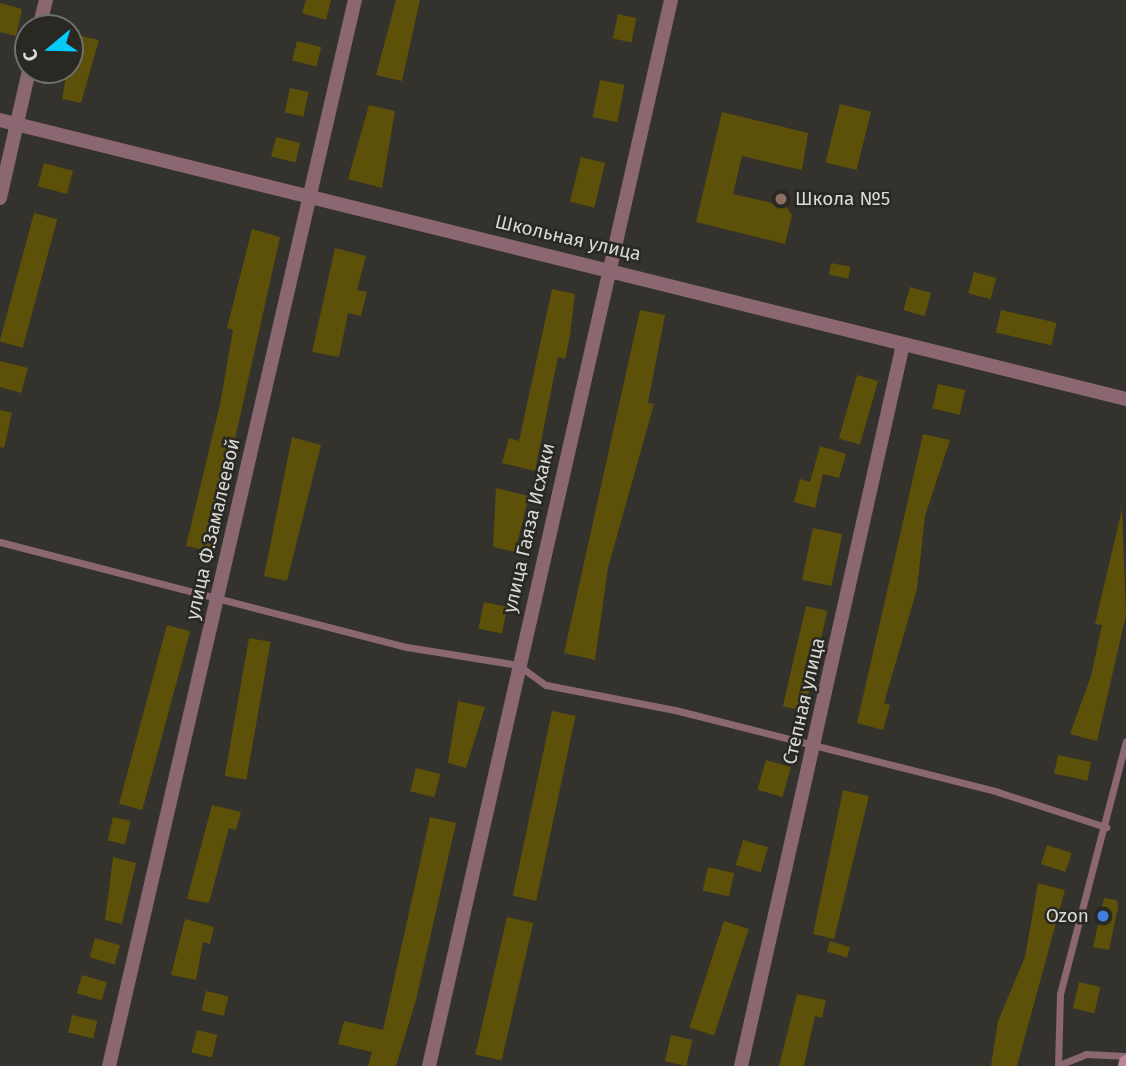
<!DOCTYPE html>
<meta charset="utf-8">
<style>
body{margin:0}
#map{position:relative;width:1126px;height:1066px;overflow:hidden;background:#33322d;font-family:"Fira Sans",sans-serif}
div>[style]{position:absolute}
.building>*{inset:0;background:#5d5009;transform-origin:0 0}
.service>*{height:7px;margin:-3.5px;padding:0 3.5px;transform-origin:3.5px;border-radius:3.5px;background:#8b6771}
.minor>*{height:14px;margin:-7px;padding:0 7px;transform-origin:7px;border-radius:7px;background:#8b6771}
.tertiary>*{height:14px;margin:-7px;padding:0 7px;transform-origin:7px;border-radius:7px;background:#8b6771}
.secondary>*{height:14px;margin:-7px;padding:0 7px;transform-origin:7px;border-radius:7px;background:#bc8495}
.dots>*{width:19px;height:19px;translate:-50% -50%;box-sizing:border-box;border:4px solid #292823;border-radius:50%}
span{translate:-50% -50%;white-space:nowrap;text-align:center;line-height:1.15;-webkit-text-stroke:5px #292823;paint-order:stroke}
.poi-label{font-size:19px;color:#d9d9d6}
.left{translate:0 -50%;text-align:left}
.right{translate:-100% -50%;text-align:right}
.street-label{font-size:19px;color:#d9d9d6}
.north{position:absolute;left:14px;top:14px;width:70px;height:70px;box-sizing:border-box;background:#292823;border:2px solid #6f6f6b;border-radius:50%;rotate:251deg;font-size:19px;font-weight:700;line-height:28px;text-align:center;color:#d9d9d6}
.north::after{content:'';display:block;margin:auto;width:24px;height:32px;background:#04cbf9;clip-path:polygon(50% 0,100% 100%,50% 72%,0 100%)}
</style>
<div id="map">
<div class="building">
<i style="clip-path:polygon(306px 0,331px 0,326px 20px,302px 13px)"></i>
<i style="clip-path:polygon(396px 0,420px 0,402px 81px,376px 75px)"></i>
<i style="clip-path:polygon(0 3px,22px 9px,16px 36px,0 32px)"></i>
<i style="left:618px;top:14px;width:19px;height:25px;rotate:12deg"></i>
<i style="clip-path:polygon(73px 34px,99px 40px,81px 103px,62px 99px)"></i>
<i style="left:297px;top:41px;width:25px;height:20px;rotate:14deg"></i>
<i style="left:600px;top:80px;width:25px;height:38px;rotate:11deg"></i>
<i style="left:290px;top:88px;width:19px;height:25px;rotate:12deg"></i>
<i style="left:840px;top:104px;width:32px;height:60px;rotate:14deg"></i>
<i style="clip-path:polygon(369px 105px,395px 111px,382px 188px,348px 179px)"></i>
<i style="clip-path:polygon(722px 112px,808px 133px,802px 170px,742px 156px,733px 194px,786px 206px,792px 215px,785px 244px,696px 222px)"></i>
<i style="left:276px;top:137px;width:25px;height:20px;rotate:14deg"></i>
<i style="left:581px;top:157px;width:25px;height:46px;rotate:14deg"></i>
<i style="left:44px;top:163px;width:30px;height:24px;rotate:15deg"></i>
<i style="left:34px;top:213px;width:24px;height:133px;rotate:15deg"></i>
<i style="clip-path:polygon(252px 229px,280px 237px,210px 551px,186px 546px,220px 404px,233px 330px,227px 328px)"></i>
<i style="clip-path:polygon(335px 248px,366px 256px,357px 290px,367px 292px,361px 316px,348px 313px,339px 357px,312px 352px)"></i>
<i style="left:831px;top:263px;width:20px;height:12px;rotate:11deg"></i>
<i style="left:974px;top:272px;width:23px;height:22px;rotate:15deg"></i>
<i style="left:910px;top:287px;width:22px;height:24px;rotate:16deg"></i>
<i style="clip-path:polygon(552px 289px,575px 294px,570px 336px,565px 359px,558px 357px,535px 471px,502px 463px,509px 438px,519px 441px)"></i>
<i style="clip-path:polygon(640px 310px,665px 315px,648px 403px,654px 404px,608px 568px,595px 660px,564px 653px)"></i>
<i style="left:1001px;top:310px;width:57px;height:23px;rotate:13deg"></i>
<i style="clip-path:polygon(0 361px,28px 368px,21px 393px,0 387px)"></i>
<i style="left:857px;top:375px;width:22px;height:66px;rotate:16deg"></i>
<i style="left:938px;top:384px;width:28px;height:25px;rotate:13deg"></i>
<i style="clip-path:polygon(0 410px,12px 413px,4px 448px,0 447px)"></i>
<i style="clip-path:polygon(923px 434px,950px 440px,925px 516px,917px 589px,884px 703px,890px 705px,883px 730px,857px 723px)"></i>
<i style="clip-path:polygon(292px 437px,321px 445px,287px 581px,264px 576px)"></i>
<i style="clip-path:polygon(820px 446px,846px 454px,839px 478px,823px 474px,815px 508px,794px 502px,800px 479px,810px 482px)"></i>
<i style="clip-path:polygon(496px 488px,529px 496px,515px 552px,493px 547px)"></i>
<i style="clip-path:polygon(1122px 509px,1126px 615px,1097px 741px,1070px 734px,1091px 676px,1102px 625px,1095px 624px)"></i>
<i style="left:813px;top:528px;width:30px;height:53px;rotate:12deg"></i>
<i style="left:484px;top:602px;width:24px;height:27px;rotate:12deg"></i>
<i style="left:806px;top:606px;width:22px;height:103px;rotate:13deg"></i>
<i style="left:167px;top:625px;width:24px;height:185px;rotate:15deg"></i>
<i style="left:249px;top:638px;width:22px;height:140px;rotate:10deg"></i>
<i style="clip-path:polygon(458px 701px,485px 707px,466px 768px,448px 763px)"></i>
<i style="left:552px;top:711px;width:24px;height:189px;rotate:12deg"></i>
<i style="left:1058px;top:755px;width:34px;height:19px;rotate:12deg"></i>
<i style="left:766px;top:760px;width:26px;height:31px;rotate:16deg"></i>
<i style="left:416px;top:768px;width:25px;height:24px;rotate:14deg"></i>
<i style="clip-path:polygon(843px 790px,869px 796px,834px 939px,813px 934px)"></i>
<i style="clip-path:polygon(212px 805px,241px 812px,236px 830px,229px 828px,209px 903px,187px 899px)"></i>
<i style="left:113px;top:817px;width:18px;height:24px;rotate:13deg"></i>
<i style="clip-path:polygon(430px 817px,456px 823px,416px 1000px,396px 1066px,368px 1066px,372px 1052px,338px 1044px,344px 1021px,383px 1030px)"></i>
<i style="left:743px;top:840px;width:26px;height:26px;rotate:16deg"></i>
<i style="left:1047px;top:845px;width:26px;height:20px;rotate:18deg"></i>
<i style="clip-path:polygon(113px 857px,136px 863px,122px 924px,105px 920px)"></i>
<i style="left:708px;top:867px;width:27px;height:24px;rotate:13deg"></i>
<i style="clip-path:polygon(1038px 883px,1065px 890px,1017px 1066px,991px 1066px,998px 1021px,1025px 957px)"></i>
<i style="clip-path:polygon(1104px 898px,1117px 900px,1118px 908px,1109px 950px,1093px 947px)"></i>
<i style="left:507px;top:917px;width:27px;height:141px;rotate:13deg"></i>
<i style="clip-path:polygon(185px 919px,214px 927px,210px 944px,203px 942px,196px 980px,171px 975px)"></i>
<i style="left:724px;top:921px;width:26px;height:112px;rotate:18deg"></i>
<i style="left:95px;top:938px;width:26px;height:20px;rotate:16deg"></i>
<i style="left:830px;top:941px;width:21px;height:11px;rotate:17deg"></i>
<i style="left:82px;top:975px;width:26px;height:19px;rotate:16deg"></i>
<i style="left:1079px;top:982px;width:22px;height:27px;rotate:13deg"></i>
<i style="left:206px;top:991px;width:23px;height:20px;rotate:13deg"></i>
<i style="clip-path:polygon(797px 994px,826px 1000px,822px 1018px,815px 1016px,804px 1066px,779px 1066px)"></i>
<i style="left:72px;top:1015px;width:26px;height:18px;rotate:13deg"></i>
<i style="left:197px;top:1030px;width:21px;height:23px;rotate:14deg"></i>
<i style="left:671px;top:1035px;width:22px;height:27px;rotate:13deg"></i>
</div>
<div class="service">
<i style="left:0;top:542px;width:420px;rotate:14.5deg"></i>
<i style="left:407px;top:647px;width:112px;rotate:9.2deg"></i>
<i style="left:518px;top:665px;width:34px;rotate:36deg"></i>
<i style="left:546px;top:685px;width:131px;rotate:11deg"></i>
<i style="left:675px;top:710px;width:333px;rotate:14.2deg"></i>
<i style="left:998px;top:792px;width:114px;rotate:18deg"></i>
<i style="left:1059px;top:1065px;width:29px;rotate:-22deg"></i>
<i style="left:1086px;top:1054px;width:40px;rotate:2.9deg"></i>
<i style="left:1058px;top:1066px;width:72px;rotate:-88.4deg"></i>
<i style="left:1060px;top:994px;width:261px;rotate:-75.4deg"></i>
</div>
<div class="minor">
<i style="left:39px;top:28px;width:29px;rotate:-76deg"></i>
<i style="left:0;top:198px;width:131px;rotate:-77.2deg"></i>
<i style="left:109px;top:1066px;width:1094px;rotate:-77.01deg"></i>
<i style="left:429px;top:1066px;width:1093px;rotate:-77.21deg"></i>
<i style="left:741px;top:1066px;width:740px;rotate:-77.35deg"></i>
</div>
<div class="tertiary">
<i style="left:0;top:120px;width:1160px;rotate:13.92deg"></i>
</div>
<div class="secondary">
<i style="left:1125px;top:1066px;width:4px;rotate:-76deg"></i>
</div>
<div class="dots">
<i style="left:781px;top:199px;background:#8d6e63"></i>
<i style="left:1103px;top:916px;background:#3f7fe0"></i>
</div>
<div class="poi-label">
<span class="left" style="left:795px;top:199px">Школа №5</span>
<span class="right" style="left:1089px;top:916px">Ozon</span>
</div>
<div class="street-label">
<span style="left:568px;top:238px;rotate:13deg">Школьная улица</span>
<span style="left:529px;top:528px;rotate:-77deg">улица Гаяза Исхаки</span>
<span style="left:213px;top:529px;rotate:-77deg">улица Ф.Замалеевой</span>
<span style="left:804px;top:701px;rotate:-77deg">Степная улица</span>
</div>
<div class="north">С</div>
</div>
